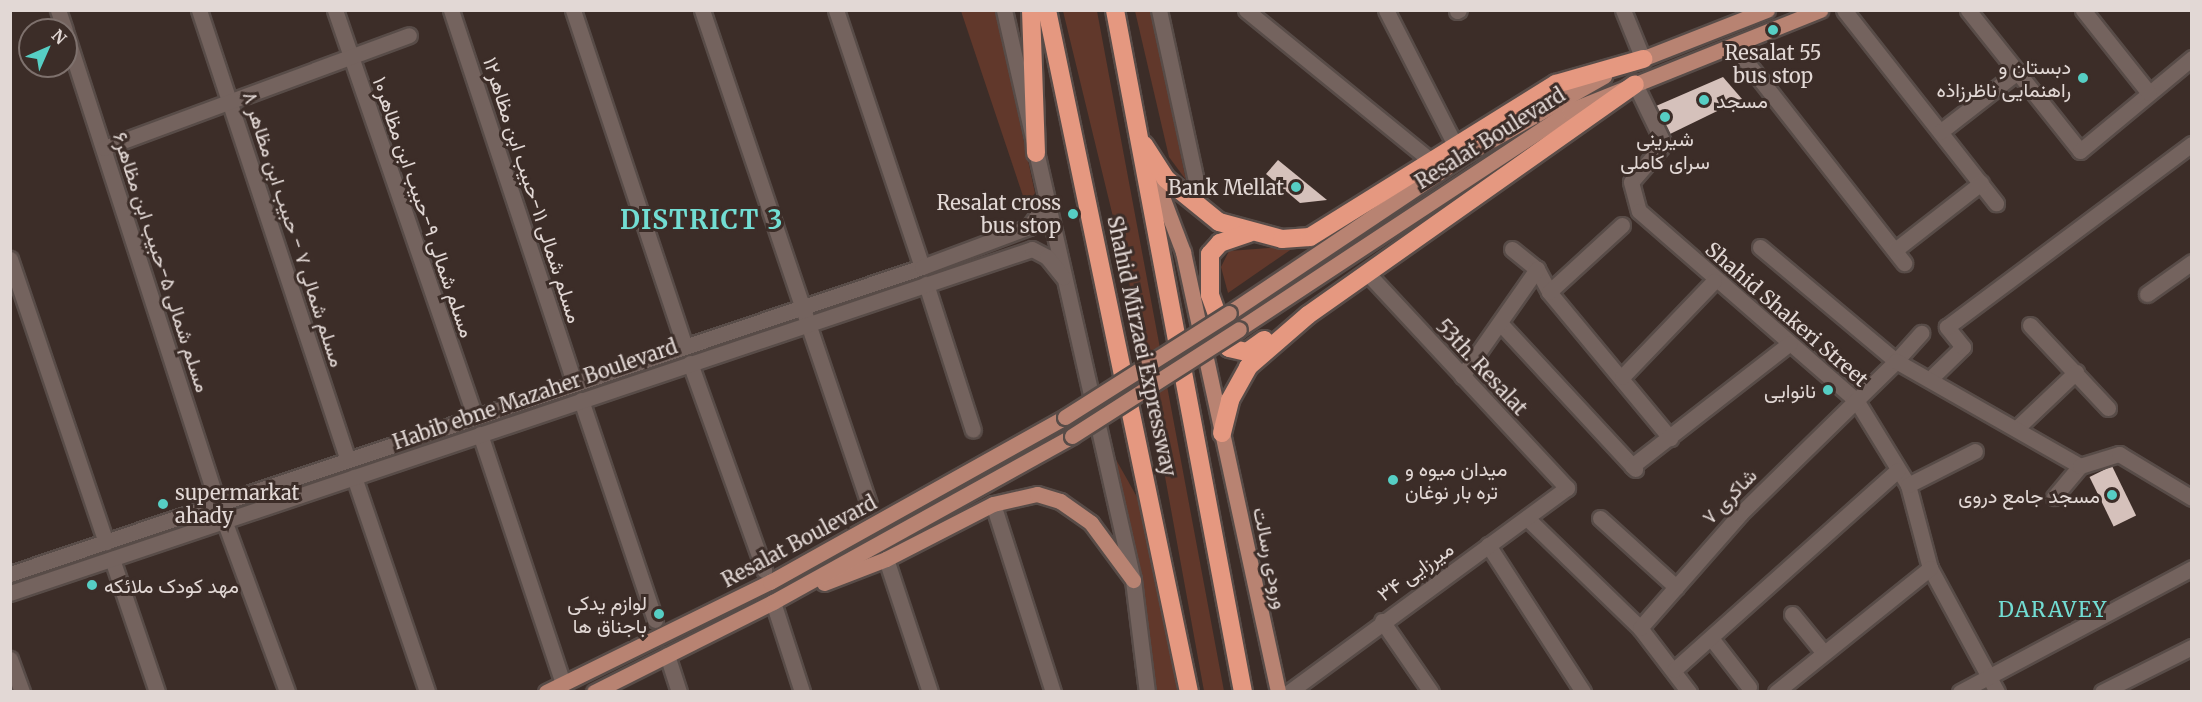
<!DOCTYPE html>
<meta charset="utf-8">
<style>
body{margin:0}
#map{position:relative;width:2202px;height:702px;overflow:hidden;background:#3c2d28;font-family:Merriweather,Vazirmatn,serif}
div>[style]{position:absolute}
.green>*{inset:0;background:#61382b}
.building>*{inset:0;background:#d5c1bb;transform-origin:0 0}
.roads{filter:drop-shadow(2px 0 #584c48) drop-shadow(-2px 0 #584c48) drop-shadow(0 2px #584c48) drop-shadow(0 -2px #584c48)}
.minor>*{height:15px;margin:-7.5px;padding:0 7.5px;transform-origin:7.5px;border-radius:7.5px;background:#74635e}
.major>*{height:15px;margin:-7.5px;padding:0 7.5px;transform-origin:7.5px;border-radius:7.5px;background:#b88372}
.highway>*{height:18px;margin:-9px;padding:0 9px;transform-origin:9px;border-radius:9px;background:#e59880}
.bridges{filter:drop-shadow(2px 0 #584c48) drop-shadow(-2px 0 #584c48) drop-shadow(0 2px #584c48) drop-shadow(0 -2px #584c48)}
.major-bridge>*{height:15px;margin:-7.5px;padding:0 7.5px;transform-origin:7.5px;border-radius:7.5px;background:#b88372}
.dots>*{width:16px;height:16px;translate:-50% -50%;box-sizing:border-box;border:3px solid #3c2d28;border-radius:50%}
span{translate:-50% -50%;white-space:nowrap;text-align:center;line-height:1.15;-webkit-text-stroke:6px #3c2d28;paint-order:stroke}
.poi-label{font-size:20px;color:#e2d8d5}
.right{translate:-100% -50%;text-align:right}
.left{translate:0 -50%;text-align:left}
.street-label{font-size:20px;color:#e2d8d5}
.neighbourhood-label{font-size:21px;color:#72ddd3;letter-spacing:1.5px}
.district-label{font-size:26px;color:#72ddd3;font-weight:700;letter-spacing:1.5px}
.frame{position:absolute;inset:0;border:12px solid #e2d8d5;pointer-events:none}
.north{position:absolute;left:18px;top:18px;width:60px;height:60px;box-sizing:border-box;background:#3c2d28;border:2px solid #7e716d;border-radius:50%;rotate:45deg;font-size:16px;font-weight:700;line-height:24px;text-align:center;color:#e2d8d5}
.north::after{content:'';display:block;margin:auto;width:21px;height:27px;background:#56cec4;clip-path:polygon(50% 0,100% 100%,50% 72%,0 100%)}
</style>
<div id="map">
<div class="green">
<i style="clip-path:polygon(961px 11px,996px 11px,1035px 193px,1026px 205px)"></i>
<i style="clip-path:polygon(1063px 11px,1097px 11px,1224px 691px,1204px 691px,1132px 295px)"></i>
<i style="clip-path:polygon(1135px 11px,1151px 11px,1186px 180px,1169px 157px)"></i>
<i style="clip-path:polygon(1296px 246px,1228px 293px,1221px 267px,1229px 251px)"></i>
<i style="clip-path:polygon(1114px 456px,1146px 513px,1179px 691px,1155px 691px)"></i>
</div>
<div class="building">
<i style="clip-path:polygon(1723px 77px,1742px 99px,1670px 134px,1656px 106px)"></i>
<i style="clip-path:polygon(1278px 160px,1327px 200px,1300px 203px,1266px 174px)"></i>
<i style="left:2112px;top:466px;width:55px;height:25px;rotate:64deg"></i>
</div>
<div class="roads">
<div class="minor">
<i style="left:58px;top:10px;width:21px;rotate:71deg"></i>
<i style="left:199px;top:10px;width:474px;rotate:71.7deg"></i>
<i style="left:335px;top:10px;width:430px;rotate:71deg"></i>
<i style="left:451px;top:10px;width:394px;rotate:71.7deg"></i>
<i style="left:573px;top:10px;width:355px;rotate:71.6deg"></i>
<i style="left:702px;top:10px;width:521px;rotate:71.32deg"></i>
<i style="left:836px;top:10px;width:271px;rotate:71.5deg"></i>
<i style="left:1004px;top:10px;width:584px;rotate:77.25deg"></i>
<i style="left:1133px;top:580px;width:113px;rotate:82.9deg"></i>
<i style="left:1159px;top:10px;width:171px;rotate:77.8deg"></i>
<i style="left:1246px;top:10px;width:239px;rotate:39.2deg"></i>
<i style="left:1386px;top:10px;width:152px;rotate:62.9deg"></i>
<i style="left:1623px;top:10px;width:53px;rotate:67.8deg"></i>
<i style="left:1844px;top:10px;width:246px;rotate:51.8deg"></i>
<i style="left:1968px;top:10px;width:180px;rotate:51.5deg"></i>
<i style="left:2080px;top:151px;width:146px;rotate:-39.7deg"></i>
<i style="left:2083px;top:10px;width:106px;rotate:51.5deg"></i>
<i style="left:1457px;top:11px;width:2px;rotate:-27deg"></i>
<i style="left:66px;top:34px;width:494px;rotate:72.1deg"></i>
<i style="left:218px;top:504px;width:200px;rotate:69.8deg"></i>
<i style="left:1734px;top:46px;width:276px;rotate:51.9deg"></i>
<i style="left:1635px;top:84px;width:67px;rotate:64.2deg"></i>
<i style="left:1664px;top:144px;width:50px;rotate:131deg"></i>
<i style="left:1631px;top:182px;width:30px;rotate:75deg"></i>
<i style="left:1639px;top:211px;width:288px;rotate:41.1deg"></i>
<i style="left:1856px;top:400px;width:100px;rotate:58.5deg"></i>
<i style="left:1908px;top:485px;width:86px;rotate:75.2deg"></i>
<i style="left:1930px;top:568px;width:141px;rotate:61.6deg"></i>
<i style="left:1940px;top:132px;width:98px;rotate:-37.9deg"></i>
<i style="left:104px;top:148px;width:325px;rotate:-20.3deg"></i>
<i style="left:1760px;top:247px;width:177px;rotate:40deg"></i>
<i style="left:1896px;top:361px;width:38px;rotate:-48deg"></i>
<i style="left:1512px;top:249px;width:32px;rotate:39deg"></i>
<i style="left:1537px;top:269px;width:26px;rotate:62deg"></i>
<i style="left:1549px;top:292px;width:190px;rotate:50.3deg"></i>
<i style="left:1895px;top:250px;width:109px;rotate:-37.9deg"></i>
<i style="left:10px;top:259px;width:299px;rotate:71.3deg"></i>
<i style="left:926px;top:284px;width:153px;rotate:72.2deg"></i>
<i style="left:1549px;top:292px;width:99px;rotate:-42.5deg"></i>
<i style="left:2147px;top:294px;width:55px;rotate:-35.4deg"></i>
<i style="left:1500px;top:323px;width:199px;rotate:47.2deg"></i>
<i style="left:2030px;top:325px;width:114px;rotate:46.8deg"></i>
<i style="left:690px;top:363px;width:220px;rotate:70.3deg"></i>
<i style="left:1462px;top:376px;width:131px;rotate:-55deg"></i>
<i style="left:1622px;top:377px;width:133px;rotate:-46.2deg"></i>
<i style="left:1930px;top:379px;width:46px;rotate:-44.1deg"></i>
<i style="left:1963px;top:347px;width:26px;rotate:-129deg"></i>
<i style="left:1947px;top:327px;width:306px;rotate:-36.8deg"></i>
<i style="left:581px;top:400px;width:232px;rotate:71.4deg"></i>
<i style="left:2018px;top:427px;width:80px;rotate:-43.5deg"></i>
<i style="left:480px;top:434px;width:262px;rotate:71.6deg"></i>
<i style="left:1632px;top:466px;width:200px;rotate:-37.9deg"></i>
<i style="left:354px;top:477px;width:227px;rotate:71.2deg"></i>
<i style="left:1908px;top:485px;width:75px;rotate:-26.9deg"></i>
<i style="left:2054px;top:497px;width:40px;rotate:-50deg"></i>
<i style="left:993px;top:504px;width:197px;rotate:72.3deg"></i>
<i style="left:1527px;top:518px;width:158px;rotate:44.2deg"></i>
<i style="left:1640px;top:628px;width:81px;rotate:52.6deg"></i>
<i style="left:1600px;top:518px;width:103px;rotate:42.2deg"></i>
<i style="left:1488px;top:545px;width:175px;rotate:57.1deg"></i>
<i style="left:112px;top:559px;width:140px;rotate:71.3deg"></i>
<i style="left:886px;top:559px;width:140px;rotate:71.7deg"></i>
<i style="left:10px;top:574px;width:962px;rotate:-18.6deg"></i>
<i style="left:922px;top:267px;width:114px;rotate:-20.5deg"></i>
<i style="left:1029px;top:227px;width:27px;rotate:-54deg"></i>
<i style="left:10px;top:593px;width:1078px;rotate:-18.6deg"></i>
<i style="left:1032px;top:249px;width:17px;rotate:28deg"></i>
<i style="left:1047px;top:257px;width:26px;rotate:51deg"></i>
<i style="left:773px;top:602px;width:95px;rotate:72.1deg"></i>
<i style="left:1792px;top:614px;width:50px;rotate:50.6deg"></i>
<i style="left:1382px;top:621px;width:86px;rotate:55.4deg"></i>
<i style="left:1640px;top:628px;width:152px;rotate:-48.7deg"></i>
<i style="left:1740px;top:514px;width:219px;rotate:-44.4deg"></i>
<i style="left:1896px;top:361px;width:212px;rotate:29.7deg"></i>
<i style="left:2080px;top:466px;width:41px;rotate:-17.1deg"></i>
<i style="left:2119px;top:454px;width:85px;rotate:31.1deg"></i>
<i style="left:1711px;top:638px;width:62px;rotate:52.2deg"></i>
<i style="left:667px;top:655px;width:39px;rotate:72deg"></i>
<i style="left:10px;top:659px;width:35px;rotate:70deg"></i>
<i style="left:1674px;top:670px;width:300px;rotate:-41.8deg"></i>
<i style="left:1289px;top:692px;width:345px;rotate:-36.3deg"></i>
<i style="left:1567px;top:488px;width:294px;rotate:-132.9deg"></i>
<i style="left:1776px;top:692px;width:198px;rotate:-38.8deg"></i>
<i style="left:1960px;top:692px;width:263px;rotate:-28.1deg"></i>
<i style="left:2102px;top:692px;width:101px;rotate:-26.6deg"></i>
</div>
<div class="major">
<i style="left:1634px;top:62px;width:143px;rotate:-21.4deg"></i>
<i style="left:1150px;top:165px;width:93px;rotate:69.2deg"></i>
<i style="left:1183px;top:252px;width:450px;rotate:77.8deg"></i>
<i style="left:1229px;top:313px;width:284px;rotate:-33.8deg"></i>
<i style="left:1465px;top:155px;width:160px;rotate:-29.6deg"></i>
<i style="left:1239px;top:329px;width:396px;rotate:-33.4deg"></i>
<i style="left:1569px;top:111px;width:271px;rotate:-21.9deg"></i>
<i style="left:824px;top:583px;width:66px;rotate:-21.2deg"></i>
<i style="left:886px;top:559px;width:120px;rotate:-27.2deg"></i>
<i style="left:993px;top:504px;width:45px;rotate:-12.8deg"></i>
<i style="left:1037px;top:494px;width:24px;rotate:17deg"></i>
<i style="left:1060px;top:501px;width:38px;rotate:35deg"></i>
<i style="left:1091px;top:523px;width:71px;rotate:53.6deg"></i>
<i style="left:546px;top:692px;width:250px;rotate:-26.2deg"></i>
<i style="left:770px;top:582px;width:338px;rotate:-29.2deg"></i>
<i style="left:594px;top:692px;width:200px;rotate:-26.7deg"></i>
<i style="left:773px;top:602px;width:342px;rotate:-29deg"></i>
</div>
<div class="highway">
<i style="left:1031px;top:10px;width:143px;rotate:88deg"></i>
<i style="left:1047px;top:10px;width:697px;rotate:78.24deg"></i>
<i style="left:1115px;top:10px;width:694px;rotate:79.37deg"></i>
<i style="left:1144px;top:145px;width:40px;rotate:57.1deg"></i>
<i style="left:1166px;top:179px;width:68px;rotate:39.1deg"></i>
<i style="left:1219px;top:222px;width:65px;rotate:15.1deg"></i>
<i style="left:1282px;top:239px;width:28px;rotate:-4deg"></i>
<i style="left:1310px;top:237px;width:290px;rotate:-31.9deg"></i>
<i style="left:1556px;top:84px;width:91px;rotate:-16deg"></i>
<i style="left:1249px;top:233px;width:31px;rotate:161deg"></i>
<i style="left:1220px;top:243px;width:15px;rotate:132deg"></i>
<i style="left:1210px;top:254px;width:41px;rotate:90deg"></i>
<i style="left:1210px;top:295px;width:56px;rotate:70.3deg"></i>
<i style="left:1229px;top:348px;width:18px;rotate:13deg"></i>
<i style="left:1247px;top:352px;width:21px;rotate:-35deg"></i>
<i style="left:1222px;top:433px;width:34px;rotate:-76deg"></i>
<i style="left:1230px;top:400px;width:38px;rotate:-61deg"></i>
<i style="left:1248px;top:367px;width:79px;rotate:-40.9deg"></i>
<i style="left:1308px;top:315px;width:400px;rotate:-35.2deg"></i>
</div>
</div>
<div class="bridges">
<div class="major-bridge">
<i style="left:1065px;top:417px;width:194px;rotate:-32.4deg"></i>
<i style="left:1072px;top:436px;width:198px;rotate:-32.6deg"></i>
</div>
</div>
<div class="dots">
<i style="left:1773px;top:30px;background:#56cec4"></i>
<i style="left:2083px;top:78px;background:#56cec4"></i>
<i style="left:1704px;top:100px;background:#56cec4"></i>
<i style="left:1665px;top:117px;background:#56cec4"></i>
<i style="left:1296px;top:187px;background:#56cec4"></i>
<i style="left:1073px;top:214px;background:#56cec4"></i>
<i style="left:1828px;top:390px;background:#56cec4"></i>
<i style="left:1393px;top:480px;background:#56cec4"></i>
<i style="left:2112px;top:495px;background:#56cec4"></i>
<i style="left:163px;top:504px;background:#56cec4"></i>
<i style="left:92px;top:585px;background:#56cec4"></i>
<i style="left:659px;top:614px;background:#56cec4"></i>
</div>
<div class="poi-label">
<span style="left:1773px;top:64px">Resalat 55<br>bus stop</span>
<span class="right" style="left:2071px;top:78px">دبستان و<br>راهنمایی ناظرزاذه</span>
<span class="left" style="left:1716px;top:100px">مسجد</span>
<span style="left:1665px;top:150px">شیرینی<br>سرای کاملی</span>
<span class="right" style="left:1284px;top:187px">Bank Mellat</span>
<span class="right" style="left:1061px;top:214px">Resalat cross<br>bus stop</span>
<span class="right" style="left:1816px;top:390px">نانوایی</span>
<span class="left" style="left:1405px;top:480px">میدان میوه و<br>تره بار نوغان</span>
<span class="left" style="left:175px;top:504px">supermarkat<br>ahady</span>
<span class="right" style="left:2100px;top:495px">مسجد جامع دروی</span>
<span class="left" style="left:104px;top:585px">مهد کودک ملائکه</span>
<span class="right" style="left:647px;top:614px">لوازم یدکی<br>باجناق ها</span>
</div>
<div class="street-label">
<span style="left:1490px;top:138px;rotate:-32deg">Resalat Boulevard</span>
<span style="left:533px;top:190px;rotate:72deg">مسلم شمالی ۱۱-حبیب ابن مظاهر۱۲</span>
<span style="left:424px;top:207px;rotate:71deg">مسلم شمالی ۹-حبیب ابن مظاهر۱۰</span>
<span style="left:294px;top:229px;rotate:72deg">مسلم شمالی ۷ - حبیب ابن مظاهر ۸</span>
<span style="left:162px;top:262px;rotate:72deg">مسلم شمالی ۵-حبیب ابن مظاهر۶</span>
<span style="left:1787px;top:314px;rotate:41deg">Shahid Shakeri Street</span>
<span style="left:1142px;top:346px;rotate:78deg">Shahid Mirzaei Expressway</span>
<span style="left:1482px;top:367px;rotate:47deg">53th. Resalat</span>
<span style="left:535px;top:394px;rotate:-19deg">Habib ebne Mazaher Boulevard</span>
<span style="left:1729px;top:496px;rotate:-46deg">شاکری ۷</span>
<span style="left:799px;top:541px;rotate:-28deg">Resalat Boulevard</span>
<span style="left:1271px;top:558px;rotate:78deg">ورودی رسالت</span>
<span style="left:1415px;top:571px;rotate:-35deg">میرزایی ۳۴</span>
</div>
<div class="neighbourhood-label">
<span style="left:2053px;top:610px">DARAVEY</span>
</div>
<div class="district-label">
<span style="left:702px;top:220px">DISTRICT 3</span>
</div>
<div class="frame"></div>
<div class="north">N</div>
</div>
